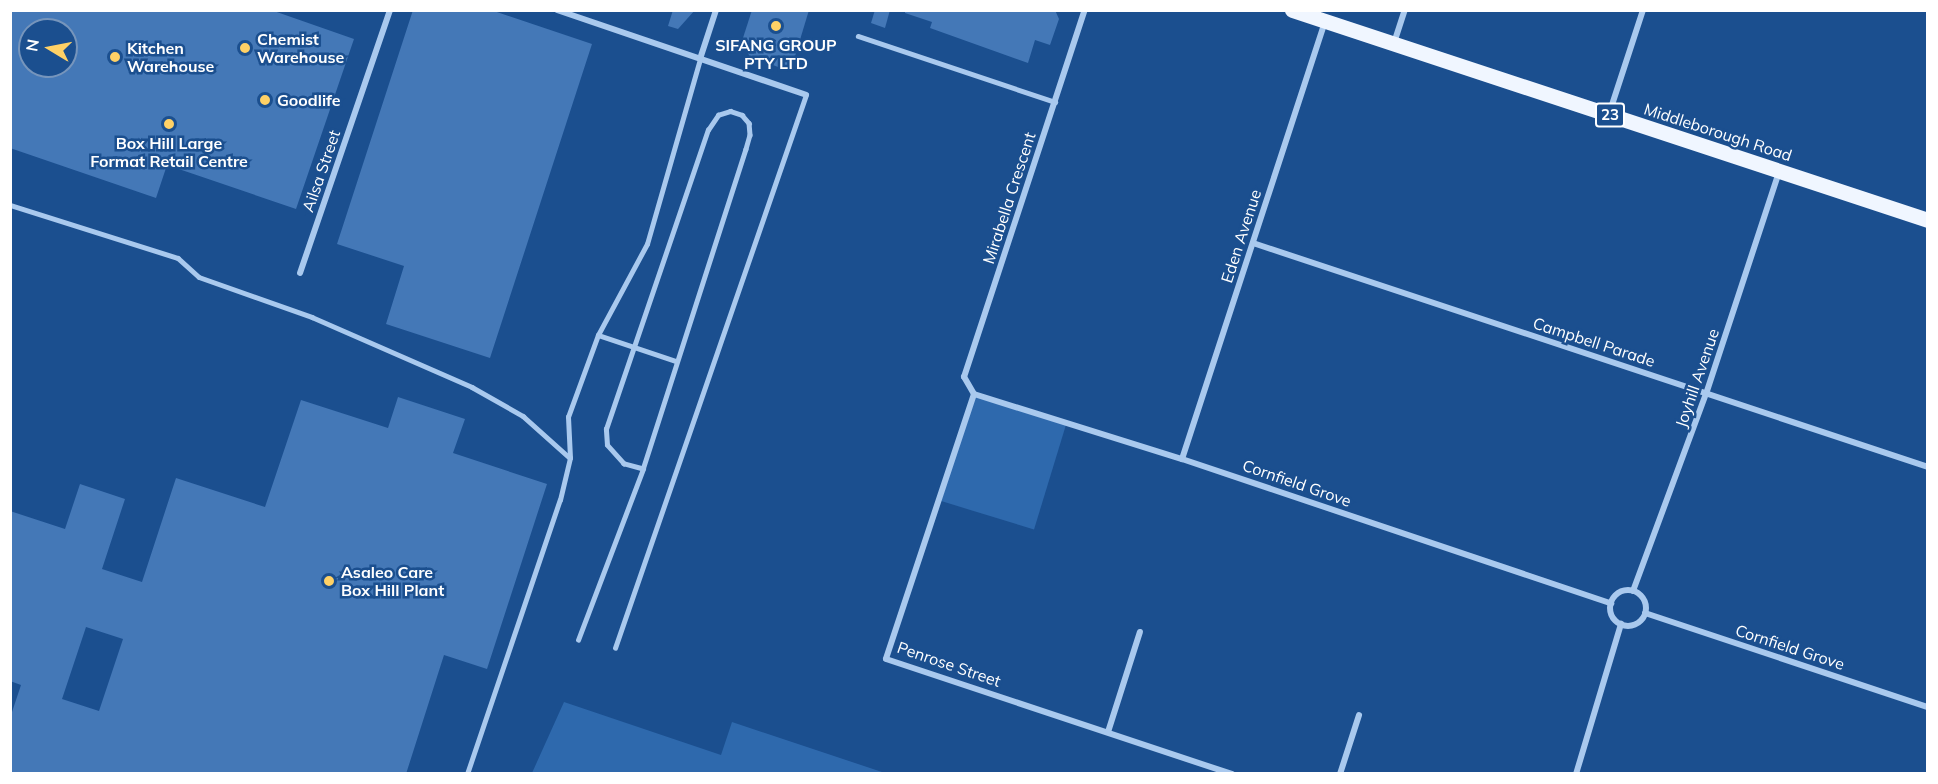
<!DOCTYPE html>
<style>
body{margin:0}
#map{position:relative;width:1938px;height:784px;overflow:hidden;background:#1b4f8f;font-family:Mulish,sans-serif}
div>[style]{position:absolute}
.green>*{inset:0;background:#2e69ad;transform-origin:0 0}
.building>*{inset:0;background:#4478b7}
.lane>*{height:4.5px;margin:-2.25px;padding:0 2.25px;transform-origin:2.25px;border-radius:2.25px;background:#a9c9ee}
.street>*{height:6px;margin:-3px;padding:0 3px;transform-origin:3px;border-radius:3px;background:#a9c9ee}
.street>.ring{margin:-3px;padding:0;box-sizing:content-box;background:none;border:6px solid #a9c9ee;border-radius:50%}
.primary>*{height:15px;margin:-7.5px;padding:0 7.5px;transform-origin:7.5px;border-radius:7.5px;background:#f0f6ff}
.dots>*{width:16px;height:16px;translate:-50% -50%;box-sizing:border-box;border:3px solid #1b4f8f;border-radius:50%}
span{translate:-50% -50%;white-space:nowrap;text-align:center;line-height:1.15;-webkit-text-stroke:5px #1b4f8f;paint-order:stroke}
.shield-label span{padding:2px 4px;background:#1b4f8f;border:2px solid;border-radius:4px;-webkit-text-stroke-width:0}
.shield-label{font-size:15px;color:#fff;font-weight:700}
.poi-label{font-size:16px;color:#fff;font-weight:700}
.left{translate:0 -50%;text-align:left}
.street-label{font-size:16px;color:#fff}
.frame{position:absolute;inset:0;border:12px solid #fff;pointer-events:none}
.north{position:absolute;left:18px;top:18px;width:60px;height:60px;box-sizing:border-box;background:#1b4f8f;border:2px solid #7695bc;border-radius:50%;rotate:280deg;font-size:16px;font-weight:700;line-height:24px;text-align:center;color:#fff}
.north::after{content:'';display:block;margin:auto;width:21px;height:27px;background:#ffd166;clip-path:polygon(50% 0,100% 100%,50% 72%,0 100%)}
</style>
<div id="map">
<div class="green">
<i style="left:974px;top:394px;width:97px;height:112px;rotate:17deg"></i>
<i style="clip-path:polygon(564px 702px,721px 755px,732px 722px,885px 773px,532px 773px)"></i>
</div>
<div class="building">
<i style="clip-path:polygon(evenodd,10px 10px,271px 10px,354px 39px,296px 209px,167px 165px,156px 198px,10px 148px,10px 10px,30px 30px,66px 30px,66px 66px,30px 66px,30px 30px)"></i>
<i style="clip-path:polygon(413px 10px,491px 10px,592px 44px,490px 358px,386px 324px,404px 266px,337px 244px)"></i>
<i style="clip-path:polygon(673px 10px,695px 10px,678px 29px,668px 26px)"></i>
<i style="clip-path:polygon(752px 10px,809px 10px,793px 63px,781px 68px,750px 57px,742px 41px)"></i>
<i style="clip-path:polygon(875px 10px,890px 10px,885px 28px,871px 23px)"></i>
<i style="clip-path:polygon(905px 10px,1055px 10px,1059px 19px,1050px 45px,1035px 40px,1028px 63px,930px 28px,932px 22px,905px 13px)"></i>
<i style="clip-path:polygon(evenodd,398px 397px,465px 419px,453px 453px,547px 484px,487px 669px,444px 655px,406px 774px,10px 774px,10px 718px,21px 685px,10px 681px,10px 511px,65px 529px,80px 484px,125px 499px,102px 569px,142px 582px,176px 478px,265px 507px,301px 400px,388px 428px,398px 397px,86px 627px,123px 639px,99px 711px,62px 699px,86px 627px)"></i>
</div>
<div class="lane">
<i style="left:858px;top:36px;width:208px;rotate:18.5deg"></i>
<i style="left:730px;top:111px;width:13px;rotate:18deg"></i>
<i style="left:742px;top:115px;width:11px;rotate:49deg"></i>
<i style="left:749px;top:123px;width:12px;rotate:85deg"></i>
<i style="left:750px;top:135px;width:15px;rotate:106deg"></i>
<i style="left:746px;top:149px;width:336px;rotate:107.8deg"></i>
<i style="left:643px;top:469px;width:20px;rotate:-165deg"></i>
<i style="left:624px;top:464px;width:25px;rotate:-132deg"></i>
<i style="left:607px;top:445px;width:16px;rotate:-94deg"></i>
<i style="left:606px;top:429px;width:316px;rotate:-71.2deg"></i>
<i style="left:708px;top:130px;width:18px;rotate:-56deg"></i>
<i style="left:718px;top:115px;width:13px;rotate:-18deg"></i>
<i style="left:10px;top:205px;width:176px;rotate:17.5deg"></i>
<i style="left:178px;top:258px;width:28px;rotate:42deg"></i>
<i style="left:199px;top:277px;width:120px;rotate:19.5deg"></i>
<i style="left:312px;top:317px;width:175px;rotate:23.6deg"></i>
<i style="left:472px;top:387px;width:59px;rotate:29.6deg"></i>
<i style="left:523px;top:416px;width:63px;rotate:41.8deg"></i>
<i style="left:598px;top:335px;width:82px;rotate:18.4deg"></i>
<i style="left:578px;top:640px;width:183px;rotate:-69.2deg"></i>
<i style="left:615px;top:648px;width:585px;rotate:-70.95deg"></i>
<i style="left:467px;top:774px;width:289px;rotate:-71.3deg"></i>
<i style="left:560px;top:500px;width:43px;rotate:-76.6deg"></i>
<i style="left:570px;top:458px;width:41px;rotate:-92.8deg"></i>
<i style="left:568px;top:417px;width:87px;rotate:-69.9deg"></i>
<i style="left:598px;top:335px;width:103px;rotate:-61.7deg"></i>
<i style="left:647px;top:244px;width:192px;rotate:-74deg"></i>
</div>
<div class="street">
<i style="left:557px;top:10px;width:263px;rotate:18.8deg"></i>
<i style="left:1394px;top:43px;width:35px;rotate:-72deg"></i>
<i style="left:700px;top:59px;width:52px;rotate:-71.9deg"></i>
<i style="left:1609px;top:114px;width:109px;rotate:-71.9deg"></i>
<i style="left:1253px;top:243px;width:711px;rotate:18.36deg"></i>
<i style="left:300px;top:273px;width:278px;rotate:-71.1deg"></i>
<i style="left:974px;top:394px;width:218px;rotate:17.4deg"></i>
<i style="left:1182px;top:459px;width:453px;rotate:18.6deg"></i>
<i style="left:974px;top:394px;width:279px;rotate:108.4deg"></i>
<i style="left:886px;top:659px;width:365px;rotate:18.4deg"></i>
<i style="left:974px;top:394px;width:20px;rotate:-120deg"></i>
<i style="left:964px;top:377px;width:386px;rotate:-71.8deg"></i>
<i style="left:1182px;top:459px;width:461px;rotate:-71.9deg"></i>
<i class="ring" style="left:1610px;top:590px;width:30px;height:30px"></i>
<i style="left:1633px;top:591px;width:210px;rotate:-69.7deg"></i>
<i style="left:1706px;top:394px;width:234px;rotate:-71.8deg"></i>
<i style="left:1645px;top:613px;width:298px;rotate:18.4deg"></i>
<i style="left:1108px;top:732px;width:105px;rotate:-72.3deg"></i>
<i style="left:1340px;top:774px;width:62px;rotate:-72.1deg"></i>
<i style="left:1576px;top:774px;width:157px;rotate:-73.3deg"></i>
</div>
<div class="primary">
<i style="left:1292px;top:10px;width:670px;rotate:18.27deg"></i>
</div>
<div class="dots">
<i style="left:776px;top:26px;background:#ffd166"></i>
<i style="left:245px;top:48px;background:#ffd166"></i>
<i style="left:115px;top:57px;background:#ffd166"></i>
<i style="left:265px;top:100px;background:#ffd166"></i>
<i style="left:169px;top:124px;background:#ffd166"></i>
<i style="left:329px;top:581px;background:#ffd166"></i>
</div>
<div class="shield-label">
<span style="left:1610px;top:115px">23</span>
</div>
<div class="poi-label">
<span class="left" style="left:257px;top:48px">Chemist<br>Warehouse</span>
<span style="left:776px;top:54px">SIFANG GROUP<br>PTY LTD</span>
<span class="left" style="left:127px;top:57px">Kitchen<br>Warehouse</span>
<span class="left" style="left:277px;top:100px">Goodlife</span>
<span style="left:169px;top:152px">Box Hill Large<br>Format Retail Centre</span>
<span class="left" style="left:341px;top:581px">Asaleo Care<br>Box Hill Plant</span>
</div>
<div class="street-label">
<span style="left:1718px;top:132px;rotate:18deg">Middleborough Road</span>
<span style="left:321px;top:171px;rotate:-71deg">Ailsa Street</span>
<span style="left:1009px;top:198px;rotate:-72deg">Mirabella Crescent</span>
<span style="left:1241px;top:236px;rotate:-72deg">Eden Avenue</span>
<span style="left:1594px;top:342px;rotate:18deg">Campbell Parade</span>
<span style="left:1697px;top:378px;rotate:-71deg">Joyhill Avenue</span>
<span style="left:1297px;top:483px;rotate:19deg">Cornfield Grove</span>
<span style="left:1790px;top:647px;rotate:18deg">Cornfield Grove</span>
<span style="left:949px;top:664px;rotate:19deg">Penrose Street</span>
</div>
<div class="frame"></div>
<div class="north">N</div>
</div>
